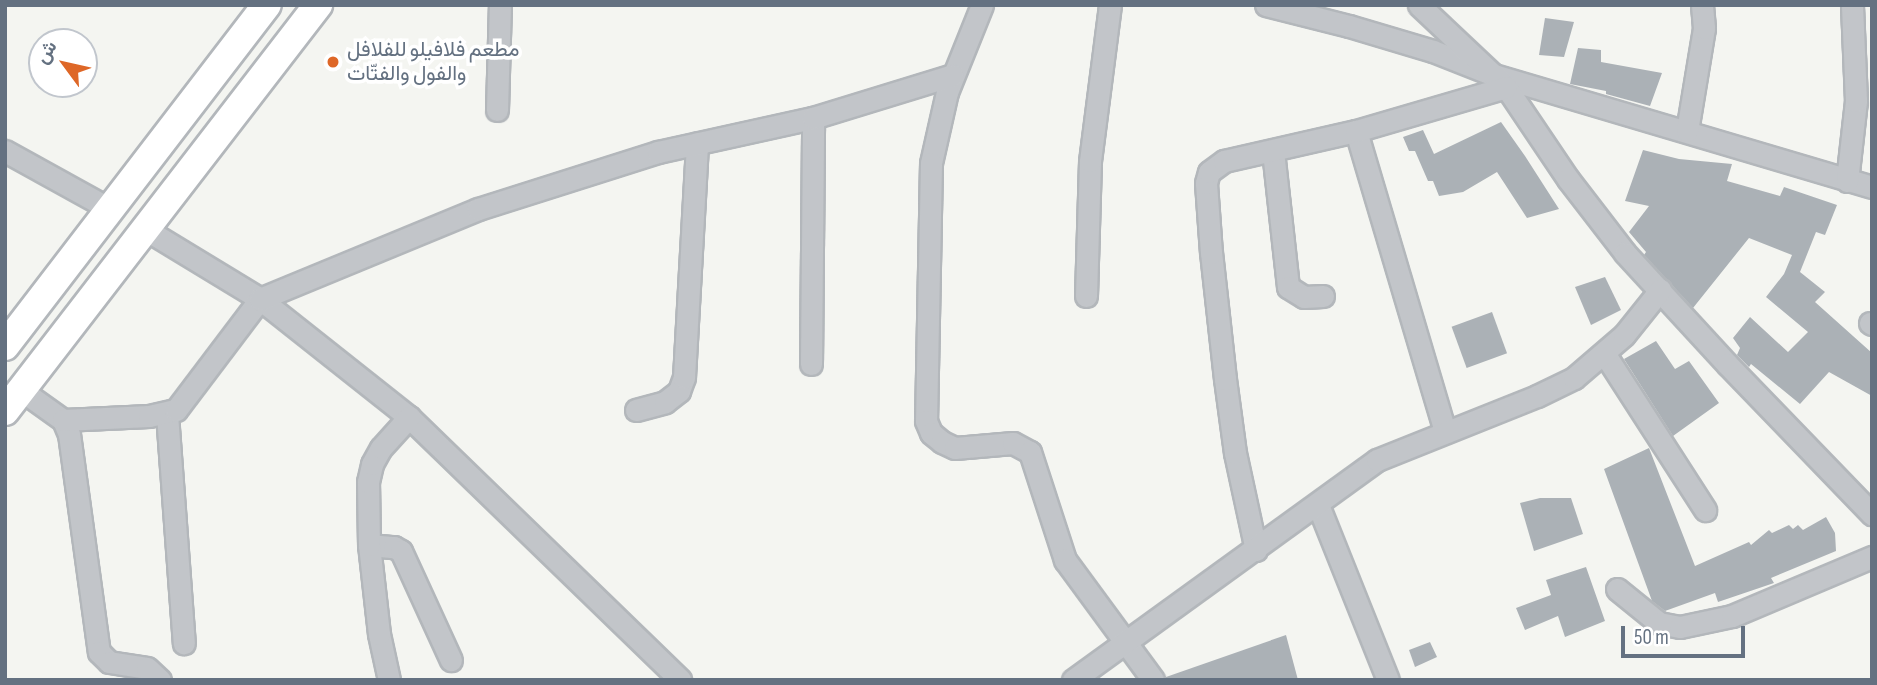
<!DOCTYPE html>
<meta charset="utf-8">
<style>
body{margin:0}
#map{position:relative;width:1877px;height:685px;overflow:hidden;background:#f4f5f1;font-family:"Sofia Sans Condensed",Vazirmatn,sans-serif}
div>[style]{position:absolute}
.building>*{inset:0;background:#abb1b6;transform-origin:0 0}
.roads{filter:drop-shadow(2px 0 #b3b7bb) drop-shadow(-2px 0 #b3b7bb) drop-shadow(0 2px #b3b7bb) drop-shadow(0 -2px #b3b7bb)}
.minor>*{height:21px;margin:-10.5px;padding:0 10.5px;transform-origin:10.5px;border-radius:10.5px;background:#c2c5c9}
.major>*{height:28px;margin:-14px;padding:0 14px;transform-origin:14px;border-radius:14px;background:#fff}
.dots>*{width:19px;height:19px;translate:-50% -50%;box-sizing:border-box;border:4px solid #fff;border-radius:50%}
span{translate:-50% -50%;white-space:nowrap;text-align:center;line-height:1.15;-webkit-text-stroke:7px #fff;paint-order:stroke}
.poi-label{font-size:21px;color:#647181}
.left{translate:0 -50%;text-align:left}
.frame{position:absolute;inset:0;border:7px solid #647181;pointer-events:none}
.north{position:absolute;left:28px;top:28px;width:70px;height:70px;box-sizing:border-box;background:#fff;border:2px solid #c1c6cd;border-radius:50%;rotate:303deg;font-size:19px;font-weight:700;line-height:28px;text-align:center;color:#647181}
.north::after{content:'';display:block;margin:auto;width:24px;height:32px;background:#de6727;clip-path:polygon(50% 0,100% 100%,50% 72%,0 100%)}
.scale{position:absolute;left:1621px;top:626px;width:124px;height:32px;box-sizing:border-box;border:4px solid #647181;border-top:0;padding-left:9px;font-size:21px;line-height:24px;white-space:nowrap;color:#647181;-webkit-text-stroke:5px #fff;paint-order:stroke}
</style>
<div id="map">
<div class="building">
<i style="clip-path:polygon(1545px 18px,1574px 22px,1564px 57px,1539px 55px)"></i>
<i style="clip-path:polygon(1578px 48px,1601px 50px,1601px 62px,1662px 73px,1650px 106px,1606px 94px,1606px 91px,1570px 84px)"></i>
<i style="clip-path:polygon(1501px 122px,1525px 156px,1559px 209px,1527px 218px,1497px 172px,1463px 192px,1439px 196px,1433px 181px,1428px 181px,1415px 151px,1409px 151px,1403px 137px,1423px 130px,1434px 154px)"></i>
<i style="clip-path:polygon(1643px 150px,1679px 159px,1732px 164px,1727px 181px,1780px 196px,1784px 187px,1837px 205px,1825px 235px,1816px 232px,1800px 272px,1825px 292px,1815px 302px,1872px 353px,1872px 396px,1829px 372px,1800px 404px,1751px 364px,1749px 367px,1737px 355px,1740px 348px,1733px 338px,1750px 317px,1788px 352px,1808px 332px,1766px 297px,1784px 274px,1792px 255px,1749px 238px,1693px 308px,1644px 255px,1646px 252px,1629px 232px,1649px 206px,1625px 201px)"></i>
<i style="clip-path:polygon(1605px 277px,1621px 310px,1591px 325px,1575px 287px)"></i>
<i style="left:1492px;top:312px;width:44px;height:43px;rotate:70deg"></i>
<i style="clip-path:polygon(1656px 341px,1675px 369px,1689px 361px,1719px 403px,1673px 436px,1624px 359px)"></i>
<i style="clip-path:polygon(1649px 448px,1695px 566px,1749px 542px,1751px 545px,1769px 530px,1772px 533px,1789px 525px,1793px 529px,1798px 525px,1803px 530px,1826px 517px,1835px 533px,1836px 551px,1771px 578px,1774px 583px,1718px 602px,1715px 593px,1665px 611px,1652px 601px,1604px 469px)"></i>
<i style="clip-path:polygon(1540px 498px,1571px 498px,1583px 534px,1534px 551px,1520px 503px)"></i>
<i style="clip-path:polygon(1586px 567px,1605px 621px,1565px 637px,1558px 616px,1525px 630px,1516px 608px,1551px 595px,1546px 580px)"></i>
<i style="clip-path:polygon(1286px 635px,1298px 680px,1166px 680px,1166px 677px)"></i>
<i style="clip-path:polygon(1430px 642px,1437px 657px,1415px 667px,1409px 650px)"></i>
</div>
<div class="roads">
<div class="minor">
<i style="left:982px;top:5px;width:94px;rotate:111.9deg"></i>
<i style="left:947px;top:92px;width:73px;rotate:102.7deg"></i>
<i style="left:931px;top:163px;width:258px;rotate:91.1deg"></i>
<i style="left:926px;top:421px;width:13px;rotate:67deg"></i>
<i style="left:931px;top:433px;width:14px;rotate:39deg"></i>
<i style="left:942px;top:442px;width:14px;rotate:25deg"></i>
<i style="left:955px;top:448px;width:58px;rotate:-4.9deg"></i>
<i style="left:1013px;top:443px;width:19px;rotate:28deg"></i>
<i style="left:1030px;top:452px;width:114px;rotate:72deg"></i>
<i style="left:1065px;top:560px;width:149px;rotate:53.7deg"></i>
<i style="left:1266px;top:5px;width:86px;rotate:14.2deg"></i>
<i style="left:1349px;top:26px;width:88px;rotate:16.6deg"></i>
<i style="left:1433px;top:51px;width:66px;rotate:21.5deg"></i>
<i style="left:1494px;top:75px;width:394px;rotate:16.5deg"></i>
<i style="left:1419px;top:5px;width:120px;rotate:43.3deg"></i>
<i style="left:1506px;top:87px;width:111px;rotate:56deg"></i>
<i style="left:1568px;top:179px;width:93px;rotate:52.4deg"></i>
<i style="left:1625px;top:253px;width:151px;rotate:47.4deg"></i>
<i style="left:1727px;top:364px;width:209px;rotate:46deg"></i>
<i style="left:497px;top:110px;width:105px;rotate:-88.4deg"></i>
<i style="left:1356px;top:131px;width:314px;rotate:73.5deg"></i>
<i style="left:1687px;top:131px;width:104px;rotate:-80.6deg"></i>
<i style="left:1704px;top:28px;width:23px;rotate:-95deg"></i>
<i style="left:5px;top:151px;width:120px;rotate:28.9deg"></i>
<i style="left:1273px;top:151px;width:137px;rotate:83.7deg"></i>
<i style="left:1288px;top:287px;width:19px;rotate:32deg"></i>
<i style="left:1304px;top:297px;width:19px;rotate:-3deg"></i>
<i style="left:1847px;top:181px;width:81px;rotate:-83.6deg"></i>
<i style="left:1856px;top:101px;width:96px;rotate:-92.4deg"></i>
<i style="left:145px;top:229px;width:135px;rotate:31.3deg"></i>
<i style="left:260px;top:299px;width:190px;rotate:38.4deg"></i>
<i style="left:409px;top:417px;width:378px;rotate:44.1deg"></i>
<i style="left:1086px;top:296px;width:135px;rotate:-88.3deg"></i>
<i style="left:1090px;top:161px;width:157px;rotate:-82.7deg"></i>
<i style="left:1870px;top:323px;width:2px;rotate:27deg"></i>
<i style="left:1604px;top:353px;width:187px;rotate:57.2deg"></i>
<i style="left:811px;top:364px;width:246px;rotate:-89.5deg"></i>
<i style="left:21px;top:390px;width:52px;rotate:35.5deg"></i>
<i style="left:63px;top:420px;width:15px;rotate:67deg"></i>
<i style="left:69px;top:434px;width:220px;rotate:82.2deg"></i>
<i style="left:99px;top:652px;width:14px;rotate:45deg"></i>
<i style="left:109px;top:662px;width:38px;rotate:9deg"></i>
<i style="left:147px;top:668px;width:18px;rotate:43deg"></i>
<i style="left:636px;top:410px;width:30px;rotate:-15deg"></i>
<i style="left:665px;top:402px;width:18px;rotate:-38deg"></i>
<i style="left:679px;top:391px;width:15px;rotate:-70deg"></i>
<i style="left:684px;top:377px;width:234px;rotate:-86.8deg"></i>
<i style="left:167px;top:414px;width:230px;rotate:85.8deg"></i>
<i style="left:63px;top:420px;width:86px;rotate:-2.7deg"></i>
<i style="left:149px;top:416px;width:28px;rotate:-13deg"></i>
<i style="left:176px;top:410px;width:139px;rotate:-52.9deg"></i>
<i style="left:260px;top:299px;width:236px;rotate:-22.4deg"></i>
<i style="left:478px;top:209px;width:189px;rotate:-17.6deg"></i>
<i style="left:658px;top:152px;width:159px;rotate:-12.4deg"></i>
<i style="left:813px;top:118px;width:146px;rotate:-17.1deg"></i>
<i style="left:1318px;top:505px;width:188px;rotate:68.2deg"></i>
<i style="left:369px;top:545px;width:25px;rotate:5deg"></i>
<i style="left:394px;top:547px;width:8px;rotate:30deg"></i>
<i style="left:401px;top:551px;width:120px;rotate:65.4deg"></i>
<i style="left:1256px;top:550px;width:99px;rotate:-102.2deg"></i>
<i style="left:1235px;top:453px;width:75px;rotate:-97.7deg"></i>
<i style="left:1225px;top:379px;width:127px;rotate:-96.3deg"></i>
<i style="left:1211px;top:253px;width:70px;rotate:-94.1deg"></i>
<i style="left:1206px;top:183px;width:11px;rotate:-75deg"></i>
<i style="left:1209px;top:172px;width:19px;rotate:-36deg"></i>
<i style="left:1224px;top:161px;width:135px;rotate:-12.8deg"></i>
<i style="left:1356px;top:131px;width:156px;rotate:-16.3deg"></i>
<i style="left:1617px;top:589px;width:54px;rotate:39deg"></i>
<i style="left:1659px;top:623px;width:21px;rotate:11deg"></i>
<i style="left:1680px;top:627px;width:53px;rotate:-11.9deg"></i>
<i style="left:1732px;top:616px;width:152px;rotate:-22.9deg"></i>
<i style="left:389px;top:680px;width:47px;rotate:-102.3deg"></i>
<i style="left:379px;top:634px;width:90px;rotate:-96.4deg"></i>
<i style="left:369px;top:545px;width:63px;rotate:-90.9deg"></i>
<i style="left:368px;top:482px;width:18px;rotate:-77deg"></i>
<i style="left:372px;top:464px;width:18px;rotate:-61deg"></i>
<i style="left:381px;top:448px;width:42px;rotate:-47.9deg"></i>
<i style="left:1073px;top:680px;width:375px;rotate:-35.9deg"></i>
<i style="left:1377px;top:460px;width:172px;rotate:-21.8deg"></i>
<i style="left:1537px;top:396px;width:41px;rotate:-25.9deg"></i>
<i style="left:1574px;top:378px;width:66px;rotate:-40.7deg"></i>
<i style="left:1624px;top:335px;width:58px;rotate:-51.3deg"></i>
</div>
<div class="major">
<i style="left:5px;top:346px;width:430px;rotate:-52.5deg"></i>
<i style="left:5px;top:411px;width:513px;rotate:-52.37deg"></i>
</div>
</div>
<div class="dots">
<i style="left:333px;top:62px;background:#de6727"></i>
</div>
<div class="poi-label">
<span class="left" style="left:347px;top:62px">مطعم فلافيلو للفلافل<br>والفول والفتّات</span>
</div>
<div class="frame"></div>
<div class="north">ش</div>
<div class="scale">50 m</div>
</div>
